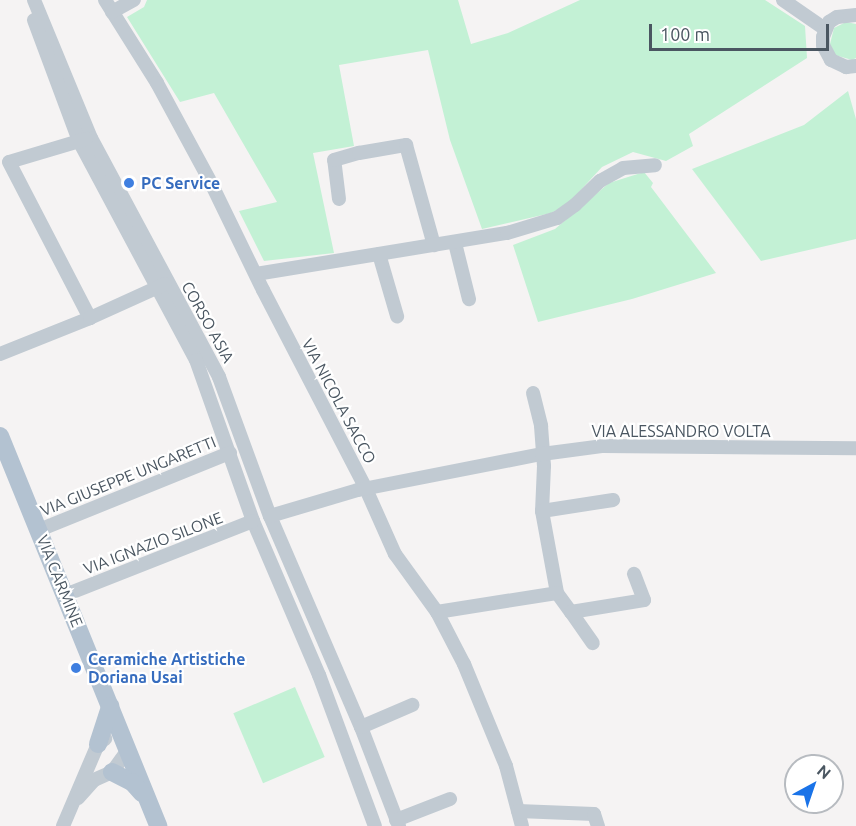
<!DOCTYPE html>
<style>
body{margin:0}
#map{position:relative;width:856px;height:826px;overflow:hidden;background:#f5f3f3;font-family:Ubuntu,sans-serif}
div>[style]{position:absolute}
.green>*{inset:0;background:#c3f1d5;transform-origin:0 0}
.minor>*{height:14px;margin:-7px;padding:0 7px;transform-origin:7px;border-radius:7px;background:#c1cad2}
.major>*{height:18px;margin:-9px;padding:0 9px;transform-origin:9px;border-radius:9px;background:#b3c2d1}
.dots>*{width:16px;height:16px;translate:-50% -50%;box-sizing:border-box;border:3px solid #fff;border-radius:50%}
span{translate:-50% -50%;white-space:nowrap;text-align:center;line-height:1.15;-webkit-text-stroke:4.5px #fff;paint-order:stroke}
.shop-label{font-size:16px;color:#366cbe;font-weight:700}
.left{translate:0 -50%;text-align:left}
.street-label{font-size:16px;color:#4a5661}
.north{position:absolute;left:784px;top:754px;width:60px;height:60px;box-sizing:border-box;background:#fff;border:2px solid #b7bbc0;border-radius:50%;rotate:40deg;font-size:16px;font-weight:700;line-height:24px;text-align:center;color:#4a5661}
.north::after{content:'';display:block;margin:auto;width:21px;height:27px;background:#1a73e8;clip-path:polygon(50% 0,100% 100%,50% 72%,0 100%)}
.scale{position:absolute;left:649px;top:24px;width:180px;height:27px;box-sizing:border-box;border:3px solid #4a5661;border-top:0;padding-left:8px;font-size:18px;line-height:21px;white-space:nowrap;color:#4a5661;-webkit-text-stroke:4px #fff;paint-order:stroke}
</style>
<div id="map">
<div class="green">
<i style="clip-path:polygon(147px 0,458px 0,471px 44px,508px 33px,580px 0,765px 0,805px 26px,807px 58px,689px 134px,693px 146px,666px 161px,633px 152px,602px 167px,567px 205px,551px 213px,482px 229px,450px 140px,428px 50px,339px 65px,354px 146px,313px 153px,334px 253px,264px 261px,239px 211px,277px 202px,214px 93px,180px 102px,127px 17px,144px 7px)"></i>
<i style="clip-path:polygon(846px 22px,856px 24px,856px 58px,852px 60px,835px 55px,830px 44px,834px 28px)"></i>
<i style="clip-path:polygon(848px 91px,856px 119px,856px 239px,761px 261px,692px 169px,804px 125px)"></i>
<i style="clip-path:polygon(644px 172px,653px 183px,651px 187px,716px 273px,632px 299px,538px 322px,513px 245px,555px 229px,609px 183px)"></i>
<i style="left:295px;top:687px;width:76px;height:67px;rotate:67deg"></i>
</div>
<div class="minor">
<i style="left:34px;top:0;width:149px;rotate:67.6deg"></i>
<i style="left:91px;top:138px;width:271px;rotate:61.8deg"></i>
<i style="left:219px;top:377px;width:148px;rotate:69.9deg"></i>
<i style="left:270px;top:516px;width:230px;rotate:66.7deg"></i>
<i style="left:361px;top:727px;width:106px;rotate:69deg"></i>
<i style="left:105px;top:0;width:98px;rotate:57.9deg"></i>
<i style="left:157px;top:83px;width:114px;rotate:61.6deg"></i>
<i style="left:211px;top:183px;width:119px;rotate:64.1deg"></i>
<i style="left:263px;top:290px;width:224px;rotate:62.6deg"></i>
<i style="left:366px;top:489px;width:71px;rotate:66deg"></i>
<i style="left:395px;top:554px;width:72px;rotate:54.1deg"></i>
<i style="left:437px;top:612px;width:59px;rotate:62.6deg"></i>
<i style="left:464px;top:664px;width:110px;rotate:67.6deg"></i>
<i style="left:506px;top:766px;width:62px;rotate:75.1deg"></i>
<i style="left:783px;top:0;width:51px;rotate:34.6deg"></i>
<i style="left:112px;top:12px;width:25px;rotate:-29deg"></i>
<i style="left:856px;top:15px;width:19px;rotate:174deg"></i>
<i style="left:837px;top:17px;width:9px;rotate:148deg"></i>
<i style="left:829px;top:22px;width:16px;rotate:112deg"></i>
<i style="left:823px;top:37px;width:8px;rotate:90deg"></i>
<i style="left:823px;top:45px;width:17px;rotate:62deg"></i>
<i style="left:831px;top:60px;width:17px;rotate:25deg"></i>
<i style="left:846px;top:67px;width:10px;rotate:-6deg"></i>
<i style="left:34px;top:20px;width:129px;rotate:69.6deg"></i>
<i style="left:79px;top:141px;width:248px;rotate:61.9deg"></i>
<i style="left:196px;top:360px;width:171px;rotate:70.5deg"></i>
<i style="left:253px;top:521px;width:168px;rotate:66.8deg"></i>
<i style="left:319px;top:675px;width:161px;rotate:69.7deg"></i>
<i style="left:86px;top:139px;width:80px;rotate:163.4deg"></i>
<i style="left:9px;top:162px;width:176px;rotate:62.6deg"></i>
<i style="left:339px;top:199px;width:39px;rotate:-97deg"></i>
<i style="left:334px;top:160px;width:26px;rotate:-16deg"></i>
<i style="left:359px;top:153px;width:48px;rotate:-9.7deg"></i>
<i style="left:406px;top:145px;width:104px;rotate:74.4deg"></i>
<i style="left:455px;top:243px;width:58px;rotate:76deg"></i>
<i style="left:379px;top:254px;width:65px;rotate:73.8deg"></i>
<i style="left:256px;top:274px;width:254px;rotate:-9.3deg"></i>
<i style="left:507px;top:233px;width:52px;rotate:-16.7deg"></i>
<i style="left:557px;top:218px;width:22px;rotate:-36deg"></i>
<i style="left:575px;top:205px;width:35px;rotate:-44deg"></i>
<i style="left:600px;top:181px;width:26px;rotate:-29deg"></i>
<i style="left:623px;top:168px;width:32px;rotate:-5deg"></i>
<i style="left:0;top:354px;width:97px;rotate:-21.8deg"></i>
<i style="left:90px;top:318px;width:82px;rotate:-24.4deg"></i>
<i style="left:533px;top:393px;width:34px;rotate:76deg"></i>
<i style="left:541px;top:426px;width:40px;rotate:85.7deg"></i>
<i style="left:544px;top:466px;width:45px;rotate:92.5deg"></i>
<i style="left:542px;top:511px;width:83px;rotate:79.6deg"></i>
<i style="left:557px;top:593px;width:24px;rotate:54deg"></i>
<i style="left:571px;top:612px;width:74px;rotate:-9.3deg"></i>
<i style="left:644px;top:600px;width:28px;rotate:-111deg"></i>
<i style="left:542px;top:511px;width:72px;rotate:-8.8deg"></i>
<i style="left:270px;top:516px;width:92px;rotate:-16.5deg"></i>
<i style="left:358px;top:490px;width:187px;rotate:-11.1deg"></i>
<i style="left:542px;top:454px;width:62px;rotate:-7.5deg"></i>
<i style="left:603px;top:446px;width:253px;rotate:0.5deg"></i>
<i style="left:39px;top:530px;width:206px;rotate:-22deg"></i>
<i style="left:65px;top:595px;width:202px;rotate:-21.5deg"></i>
<i style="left:437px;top:612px;width:121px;rotate:-9deg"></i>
<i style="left:571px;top:612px;width:38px;rotate:55deg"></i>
<i style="left:361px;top:727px;width:56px;rotate:-23.3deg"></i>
<i style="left:78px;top:798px;width:24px;rotate:-48deg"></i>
<i style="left:94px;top:780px;width:20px;rotate:-24deg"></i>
<i style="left:112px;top:772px;width:26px;rotate:-54deg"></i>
<i style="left:518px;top:811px;width:76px;rotate:2.3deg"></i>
<i style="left:594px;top:814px;width:13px;rotate:72deg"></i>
<i style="left:396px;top:820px;width:58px;rotate:-21.3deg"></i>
<i style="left:63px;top:826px;width:89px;rotate:-66.9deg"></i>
<i style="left:98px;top:744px;width:9px;rotate:-36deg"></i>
</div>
<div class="major">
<i style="left:0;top:436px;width:421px;rotate:67.9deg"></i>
<i style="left:98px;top:744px;width:40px;rotate:-72deg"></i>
<i style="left:112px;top:772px;width:22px;rotate:27deg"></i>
<i style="left:132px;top:782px;width:15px;rotate:48deg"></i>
</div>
<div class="dots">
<i style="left:129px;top:183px;background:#3f7fe0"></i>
<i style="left:76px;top:668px;background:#3f7fe0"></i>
</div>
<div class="shop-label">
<span class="left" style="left:141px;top:183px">PC Service</span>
<span class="left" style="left:88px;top:668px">Ceramiche Artistiche<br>Doriana Usai</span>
</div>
<div class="street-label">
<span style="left:208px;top:322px;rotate:61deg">CORSO ASIA</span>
<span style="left:339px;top:401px;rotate:62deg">VIA NICOLA SACCO</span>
<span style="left:681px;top:431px">VIA ALESSANDRO VOLTA</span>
<span style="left:128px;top:476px;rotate:-22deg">VIA GIUSEPPE UNGARETTI</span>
<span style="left:153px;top:543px;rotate:-21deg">VIA IGNAZIO SILONE</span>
<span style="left:60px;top:581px;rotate:68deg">VIA CARMINE</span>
</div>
<div class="north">N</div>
<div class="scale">100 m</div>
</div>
